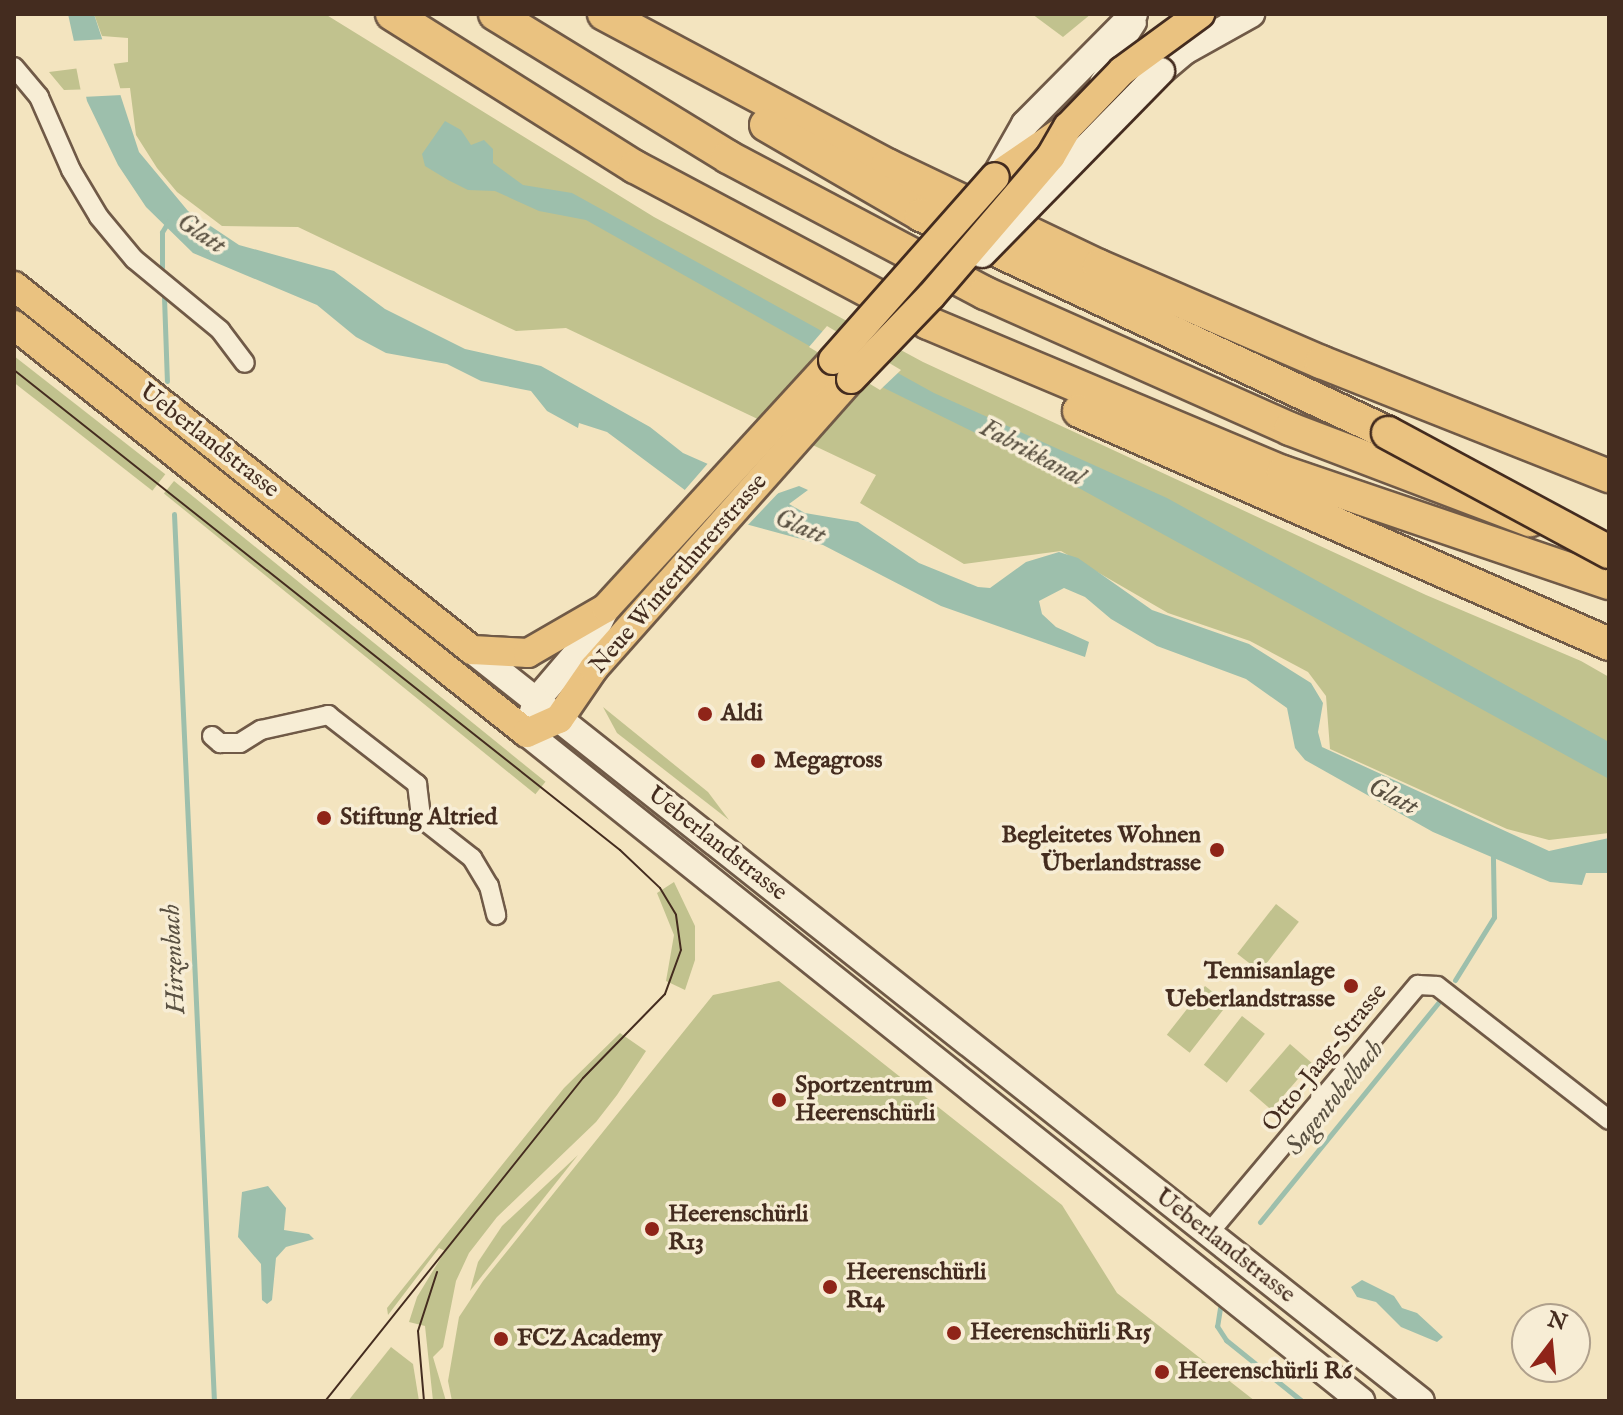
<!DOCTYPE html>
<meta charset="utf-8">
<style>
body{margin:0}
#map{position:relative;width:1623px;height:1415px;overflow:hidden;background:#f3e4bf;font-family:"IM FELL English",serif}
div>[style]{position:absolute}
.green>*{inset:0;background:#c1c28e;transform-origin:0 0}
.water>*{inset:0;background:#9dbfac}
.pier>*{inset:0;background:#f3e4bf}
.stream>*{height:5px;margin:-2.5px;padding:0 2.5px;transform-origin:2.5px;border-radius:2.5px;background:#9dbfac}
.roads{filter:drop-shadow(2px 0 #705a47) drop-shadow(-2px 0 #705a47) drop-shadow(0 2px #705a47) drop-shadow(0 -2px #705a47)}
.minor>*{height:18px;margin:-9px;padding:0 9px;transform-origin:9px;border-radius:9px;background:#f7edd5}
.secondary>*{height:26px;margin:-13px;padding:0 13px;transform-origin:13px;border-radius:13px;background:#f7edd5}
.primary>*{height:28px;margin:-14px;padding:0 14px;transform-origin:14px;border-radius:14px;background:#eac280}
.motorway>*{height:32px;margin:-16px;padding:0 16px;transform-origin:16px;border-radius:16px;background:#eac280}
.tram>*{height:2px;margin:-1px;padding:0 1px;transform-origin:1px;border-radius:1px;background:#442c1f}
.bridges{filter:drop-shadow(2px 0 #442c1f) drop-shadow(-2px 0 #442c1f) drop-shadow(0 2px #442c1f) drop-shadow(0 -2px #442c1f)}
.secondary-bridge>*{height:26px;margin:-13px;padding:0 13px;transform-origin:13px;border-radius:13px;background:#f7edd5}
.primary-bridge>*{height:28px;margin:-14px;padding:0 14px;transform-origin:14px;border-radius:14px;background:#eac280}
.motorway-bridge>*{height:32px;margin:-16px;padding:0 16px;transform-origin:16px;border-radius:16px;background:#eac280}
.dots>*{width:22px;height:22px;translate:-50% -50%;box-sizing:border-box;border:4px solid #f7edd5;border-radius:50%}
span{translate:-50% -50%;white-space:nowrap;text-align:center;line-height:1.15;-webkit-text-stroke:7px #f7edd5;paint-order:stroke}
.street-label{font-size:24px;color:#442c1f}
.poi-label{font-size:24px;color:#442c1f;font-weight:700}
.left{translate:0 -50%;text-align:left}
.right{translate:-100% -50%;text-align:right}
.water-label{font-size:26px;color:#5a5142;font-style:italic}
.frame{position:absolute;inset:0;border:16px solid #442c1f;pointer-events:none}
.north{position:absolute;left:1511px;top:1303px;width:80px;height:80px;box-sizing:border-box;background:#f7edd5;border:2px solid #afa08c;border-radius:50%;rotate:16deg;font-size:22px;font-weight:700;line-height:32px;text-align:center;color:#442c1f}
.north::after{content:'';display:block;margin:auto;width:28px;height:36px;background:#8f2418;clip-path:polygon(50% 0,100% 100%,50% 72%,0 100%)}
</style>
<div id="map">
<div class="green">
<i style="clip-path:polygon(94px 14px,325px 14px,654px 217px,923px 362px,1426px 595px,1581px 661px,1609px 677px,1609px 833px,1549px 840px,1507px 829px,1330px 749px,1326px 696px,1308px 672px,1250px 641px,1168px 613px,1061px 551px,964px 564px,860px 503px,876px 475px,566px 328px,516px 331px,298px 227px,222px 226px,177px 192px,157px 168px,136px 135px,130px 88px,64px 90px,49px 72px,128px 62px,128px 38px,102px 36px)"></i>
<i style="clip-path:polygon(1032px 14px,1091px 14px,1063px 37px)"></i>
<i style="left:14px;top:356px;width:192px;height:21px;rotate:38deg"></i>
<i style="left:174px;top:481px;width:478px;height:16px;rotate:39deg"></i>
<i style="clip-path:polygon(603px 707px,708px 792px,729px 820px,617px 733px)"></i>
<i style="clip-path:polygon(674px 882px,695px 926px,695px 960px,685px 990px,666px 981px,674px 935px,657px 893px)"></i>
<i style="left:1276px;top:904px;width:29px;height:63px;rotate:38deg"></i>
<i style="clip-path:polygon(779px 981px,1062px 1205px,1117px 1293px,1255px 1401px,452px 1401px,448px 1381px,459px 1317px,483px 1281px,713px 995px)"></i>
<i style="left:1205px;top:986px;width:29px;height:62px;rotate:38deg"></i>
<i style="left:1242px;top:1016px;width:29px;height:62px;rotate:38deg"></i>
<i style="clip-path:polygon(620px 1033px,646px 1051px,617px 1095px,596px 1122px,497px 1217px,469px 1253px,456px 1281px,443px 1347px,433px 1357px,446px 1401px,433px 1401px,425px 1326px,409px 1322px,417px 1297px,445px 1251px,439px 1248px,388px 1315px,387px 1308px,564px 1088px)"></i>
<i style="left:1290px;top:1044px;width:29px;height:62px;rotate:41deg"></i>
<i style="clip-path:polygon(578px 1155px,470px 1291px,478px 1262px,502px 1226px)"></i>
<i style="clip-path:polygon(391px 1347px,413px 1364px,419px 1401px,348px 1401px)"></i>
</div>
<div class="water">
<i style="clip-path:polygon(68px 14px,94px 14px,139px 152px,188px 211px,239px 245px,334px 271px,385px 309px,465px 349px,541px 366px,650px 427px,683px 453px,776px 494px,799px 486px,808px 490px,789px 504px,805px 513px,858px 522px,919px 563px,978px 587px,990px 588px,1026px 562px,1059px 552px,1078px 558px,1152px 610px,1249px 644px,1311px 683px,1323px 703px,1318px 732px,1322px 747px,1549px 851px,1609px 838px,1609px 873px,1586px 873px,1582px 885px,1550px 882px,1433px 832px,1305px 760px,1295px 748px,1287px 708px,1246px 679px,1157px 646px,1111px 619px,1085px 597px,1064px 588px,1039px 601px,1042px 614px,1056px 627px,1089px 642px,1085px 657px,941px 606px,823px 545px,738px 522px,709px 508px,607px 432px,579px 423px,578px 428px,547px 411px,531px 391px,481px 381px,447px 364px,386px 353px,356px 337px,317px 305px,193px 253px,146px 207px,118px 165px,87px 101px)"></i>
<i style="clip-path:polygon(445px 121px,461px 130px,471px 145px,484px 140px,493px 149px,493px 163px,523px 185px,572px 193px,934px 393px,1167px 498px,1609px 742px,1609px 779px,1004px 447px,886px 389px,586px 220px,539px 211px,495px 191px,468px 190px,448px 180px,425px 166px,422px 154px)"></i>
<i style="clip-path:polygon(268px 1186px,286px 1208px,284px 1230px,309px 1234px,314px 1239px,286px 1247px,276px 1258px,272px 1300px,267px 1304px,262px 1300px,261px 1264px,238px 1237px,242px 1192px)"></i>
<i style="clip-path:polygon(1362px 1280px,1394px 1296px,1402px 1308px,1417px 1313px,1443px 1337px,1437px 1342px,1401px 1327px,1376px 1302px,1357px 1297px,1351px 1287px)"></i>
</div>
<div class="pier">
<i style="clip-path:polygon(107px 39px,122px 95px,82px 97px,71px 41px)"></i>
<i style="clip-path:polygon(827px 326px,901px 370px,880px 390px,809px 347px)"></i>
<i style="clip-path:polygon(710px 461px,776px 490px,783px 488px,745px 528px,736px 525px,683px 492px)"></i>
</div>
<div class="stream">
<i style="left:162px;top:267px;width:35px;rotate:-90deg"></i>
<i style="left:162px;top:232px;width:12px;rotate:-59deg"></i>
<i style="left:164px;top:297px;width:84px;rotate:88deg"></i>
<i style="left:174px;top:514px;width:888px;rotate:87.42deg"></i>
<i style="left:1455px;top:980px;width:74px;rotate:-58.2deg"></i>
<i style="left:1494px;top:917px;width:60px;rotate:-91deg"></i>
<i style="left:1260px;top:1222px;width:287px;rotate:-50.9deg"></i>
<i style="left:1220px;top:1308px;width:18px;rotate:99deg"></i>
<i style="left:1217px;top:1326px;width:17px;rotate:57deg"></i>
<i style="left:1226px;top:1340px;width:97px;rotate:38.8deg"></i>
</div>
<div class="roads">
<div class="minor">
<i style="left:14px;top:67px;width:39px;rotate:50deg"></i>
<i style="left:39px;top:97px;width:80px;rotate:66.3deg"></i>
<i style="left:71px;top:170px;width:55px;rotate:59.2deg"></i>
<i style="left:99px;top:217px;width:55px;rotate:50.2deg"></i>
<i style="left:134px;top:259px;width:112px;rotate:39.5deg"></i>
<i style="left:220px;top:330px;width:41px;rotate:52.9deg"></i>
<i style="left:1099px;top:82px;width:70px;rotate:-57.2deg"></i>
<i style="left:212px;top:736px;width:11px;rotate:41deg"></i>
<i style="left:220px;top:743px;width:20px"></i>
<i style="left:240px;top:743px;width:25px;rotate:-32deg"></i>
<i style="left:261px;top:730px;width:69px;rotate:-12.6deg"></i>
<i style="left:328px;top:715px;width:113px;rotate:37.8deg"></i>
<i style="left:417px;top:784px;width:34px;rotate:83deg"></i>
<i style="left:421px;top:818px;width:65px;rotate:38.1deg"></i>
<i style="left:472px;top:858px;width:33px;rotate:59deg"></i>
<i style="left:489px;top:886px;width:30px;rotate:76deg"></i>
<i style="left:1208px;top:1234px;width:326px;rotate:-49.9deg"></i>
<i style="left:1418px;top:985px;width:19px;rotate:3deg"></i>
<i style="left:1437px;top:986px;width:218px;rotate:37.9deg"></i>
</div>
<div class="secondary">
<i style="left:1161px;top:71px;width:31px;rotate:-40deg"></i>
<i style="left:1185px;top:51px;width:76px;rotate:-29.3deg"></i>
<i style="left:995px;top:177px;width:61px;rotate:-60.5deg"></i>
<i style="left:1025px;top:124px;width:155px;rotate:-45.3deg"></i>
<i style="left:606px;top:608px;width:28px;rotate:116deg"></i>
<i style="left:594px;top:633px;width:89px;rotate:130.5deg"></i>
<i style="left:536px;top:701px;width:33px;rotate:106deg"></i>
<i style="left:527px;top:733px;width:1069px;rotate:38.69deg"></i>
<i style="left:472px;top:650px;width:1210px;rotate:38.36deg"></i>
</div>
<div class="primary">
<i style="left:995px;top:177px;width:88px;rotate:-34.4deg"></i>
<i style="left:14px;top:286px;width:585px;rotate:38.48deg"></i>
<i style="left:472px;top:650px;width:56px;rotate:3.1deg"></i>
<i style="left:528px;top:653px;width:90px;rotate:-30deg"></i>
<i style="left:606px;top:608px;width:336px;rotate:-47.5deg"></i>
<i style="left:14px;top:325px;width:655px;rotate:38.5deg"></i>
<i style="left:527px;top:733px;width:35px;rotate:-24deg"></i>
<i style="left:559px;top:719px;width:62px;rotate:-55.5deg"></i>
<i style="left:594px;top:668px;width:387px;rotate:-48.4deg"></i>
</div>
<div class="motorway">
<i style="left:392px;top:14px;width:287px;rotate:32.2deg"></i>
<i style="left:635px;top:167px;width:332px;rotate:28deg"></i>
<i style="left:928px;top:323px;width:385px;rotate:22.8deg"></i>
<i style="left:1283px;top:472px;width:344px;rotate:18.8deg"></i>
<i style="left:495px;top:14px;width:273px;rotate:31.5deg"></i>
<i style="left:728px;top:157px;width:291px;rotate:27.9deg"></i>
<i style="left:985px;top:293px;width:334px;rotate:24deg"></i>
<i style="left:1290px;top:429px;width:257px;rotate:20.8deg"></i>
<i style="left:604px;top:14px;width:321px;rotate:28.1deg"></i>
<i style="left:887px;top:165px;width:235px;rotate:25.5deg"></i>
<i style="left:1099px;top:266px;width:242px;rotate:23.4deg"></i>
<i style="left:1321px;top:362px;width:310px;rotate:21.6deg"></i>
<i style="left:766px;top:125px;width:179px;rotate:30.1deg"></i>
<i style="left:921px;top:215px;width:515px;rotate:25.02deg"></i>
<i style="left:1079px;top:411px;width:579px;rotate:23.73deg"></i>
</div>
</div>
<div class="tram">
<i style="left:14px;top:370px;width:773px;rotate:38.38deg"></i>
<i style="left:620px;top:850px;width:55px;rotate:43.5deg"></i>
<i style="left:660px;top:888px;width:31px;rotate:59deg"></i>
<i style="left:676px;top:915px;width:35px;rotate:82deg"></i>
<i style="left:681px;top:950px;width:47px;rotate:110deg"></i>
<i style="left:665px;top:994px;width:117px;rotate:134.3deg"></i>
<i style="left:583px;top:1078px;width:413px;rotate:128.6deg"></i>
<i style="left:424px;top:1401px;width:70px;rotate:-94.9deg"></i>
<i style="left:418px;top:1331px;width:62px;rotate:-72.1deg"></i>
</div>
<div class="bridges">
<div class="secondary-bridge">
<i style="left:982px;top:254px;width:256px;rotate:-45.6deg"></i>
</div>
<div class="primary-bridge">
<i style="left:833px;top:360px;width:244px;rotate:-48.5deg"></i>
<i style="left:851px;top:379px;width:115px;rotate:-46.1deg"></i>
<i style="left:931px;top:296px;width:184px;rotate:-49.4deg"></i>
<i style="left:1051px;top:156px;width:34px;rotate:-60deg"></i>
<i style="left:1068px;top:127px;width:78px;rotate:-46deg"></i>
<i style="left:1122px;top:71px;width:97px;rotate:-36.2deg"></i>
</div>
<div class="motorway-bridge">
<i style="left:1388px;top:433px;width:251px;rotate:28.3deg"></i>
</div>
</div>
<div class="dots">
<i style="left:705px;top:714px;background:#8f2418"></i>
<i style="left:758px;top:761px;background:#8f2418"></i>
<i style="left:324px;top:818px;background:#8f2418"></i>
<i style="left:1217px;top:850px;background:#8f2418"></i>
<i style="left:1351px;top:986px;background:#8f2418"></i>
<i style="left:779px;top:1100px;background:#8f2418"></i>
<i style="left:652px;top:1229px;background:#8f2418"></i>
<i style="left:830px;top:1287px;background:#8f2418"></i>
<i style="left:954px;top:1333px;background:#8f2418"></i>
<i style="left:501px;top:1339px;background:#8f2418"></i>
<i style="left:1162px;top:1372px;background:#8f2418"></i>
</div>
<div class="street-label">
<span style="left:209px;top:441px;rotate:38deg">Ueberlandstrasse</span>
<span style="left:679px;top:574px;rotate:-49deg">Neue Winterthurerstrasse</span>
<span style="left:717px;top:844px;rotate:38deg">Ueberlandstrasse</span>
<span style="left:1325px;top:1058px;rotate:-51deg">Otto-Jaag-Strasse</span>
<span style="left:1225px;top:1246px;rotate:38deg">Ueberlandstrasse</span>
</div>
<div class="poi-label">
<span class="left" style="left:721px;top:714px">Aldi</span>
<span class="left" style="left:774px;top:761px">Megagross</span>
<span class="left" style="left:340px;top:818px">Stiftung Altried</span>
<span class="right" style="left:1201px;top:850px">Begleitetes Wohnen<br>Überlandstrasse</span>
<span class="right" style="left:1335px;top:986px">Tennisanlage<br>Ueberlandstrasse</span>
<span class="left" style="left:795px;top:1100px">Sportzentrum<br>Heerenschürli</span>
<span class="left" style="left:668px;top:1229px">Heerenschürli<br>R13</span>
<span class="left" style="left:846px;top:1287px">Heerenschürli<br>R14</span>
<span class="left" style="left:970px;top:1333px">Heerenschürli R15</span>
<span class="left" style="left:517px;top:1339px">FCZ Academy</span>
<span class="left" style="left:1178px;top:1372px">Heerenschürli R6</span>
</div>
<div class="water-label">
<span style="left:201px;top:234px;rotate:34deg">Glatt</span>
<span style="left:1032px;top:453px;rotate:28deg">Fabrikkanal</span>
<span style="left:800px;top:527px;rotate:23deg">Glatt</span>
<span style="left:1393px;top:797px;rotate:27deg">Glatt</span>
<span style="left:174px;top:959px;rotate:-93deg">Hirzenbach</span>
<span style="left:1335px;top:1098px;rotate:-51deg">Sagentobelbach</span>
</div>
<div class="frame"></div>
<div class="north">N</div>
</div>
